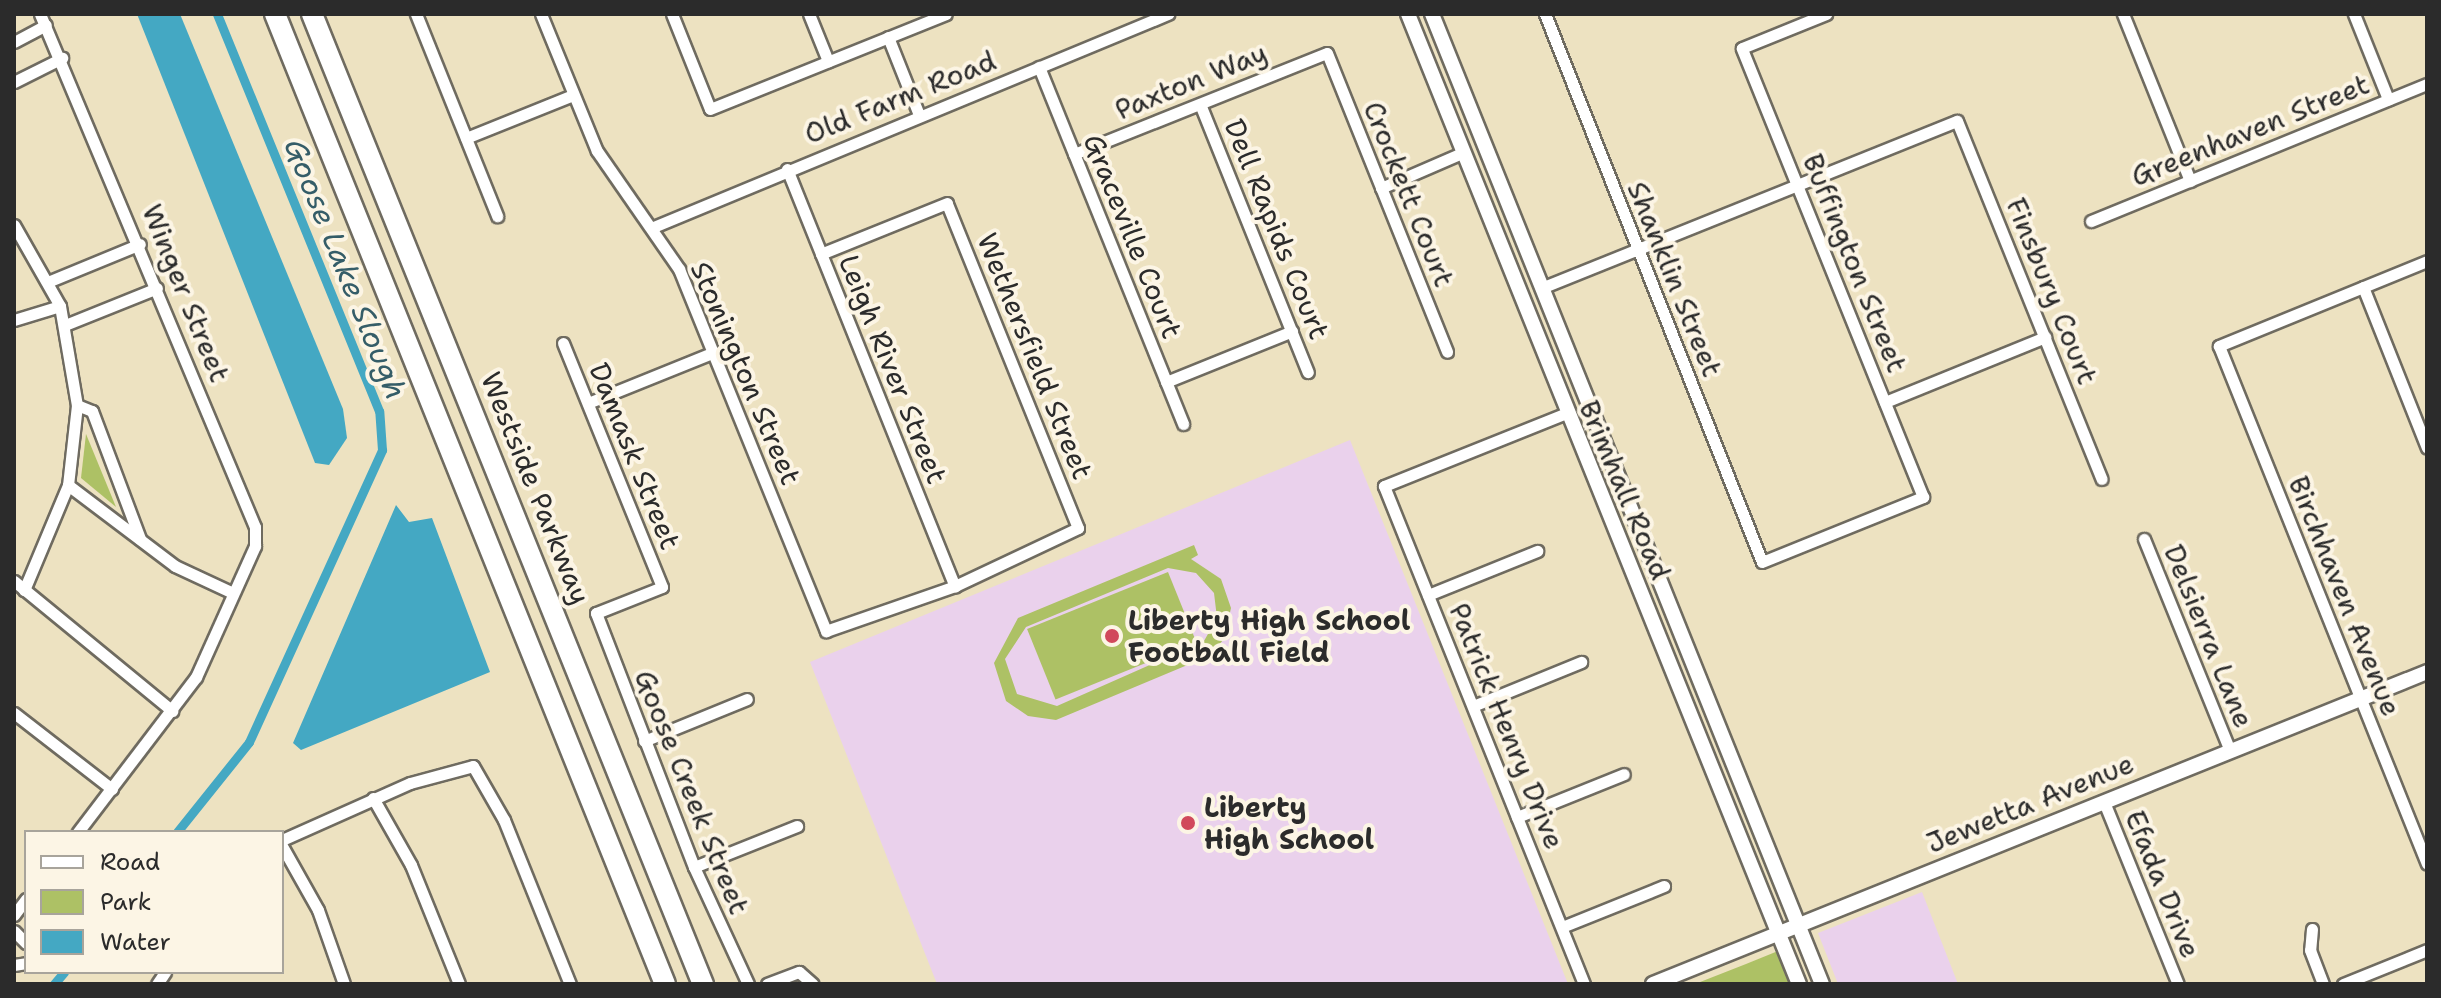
<!DOCTYPE html>
<style>
body{margin:0}
#map{position:relative;width:2441px;height:998px;overflow:hidden;background:#ede2c1;font-family:"Shantell Sans",sans-serif}
div>[style]{position:absolute}
.built>*{inset:0;background:#ead1ec}
.green>*{inset:0;background:#adc165;transform-origin:0 0}
.water>*{inset:0;background:#44a8c3}
.canal>*{height:9px;margin:-4.5px;padding:0 4.5px;transform-origin:4.5px;border-radius:4.5px;background:#44a8c3}
.roads{filter:drop-shadow(2px 0 #6f6b60) drop-shadow(-2px 0 #6f6b60) drop-shadow(0 2px #6f6b60) drop-shadow(0 -2px #6f6b60)}
.minor>*{height:11px;margin:-5.5px;padding:0 5.5px;transform-origin:5.5px;border-radius:5.5px;background:#fff}
.tertiary>*{height:14px;margin:-7px;padding:0 7px;transform-origin:7px;border-radius:7px;background:#fff}
.motorway>*{height:20px;margin:-10px;padding:0 10px;transform-origin:10px;border-radius:10px;background:#fff}
.dots>*{width:22px;height:22px;translate:-50% -50%;box-sizing:border-box;border:4px solid #fcf5e5;border-radius:50%}
span{translate:-50% -50%;white-space:nowrap;text-align:center;line-height:1.15;-webkit-text-stroke:8px #fcf5e5;paint-order:stroke}
.street-label{font-size:28px;color:#2b2b2b}
.poi-label{font-size:28px;color:#2b2b2b;font-weight:700}
.left{translate:0 -50%;text-align:left}
.water-label{font-size:30px;color:#355d68;font-style:italic}
.frame{position:absolute;inset:0;border:16px solid #2b2b2b;pointer-events:none}
.legend{position:absolute;left:24px;top:830px;width:260px;height:144px;box-sizing:border-box;background:#fcf5e5;border:2px solid #a8a49b;margin:0;padding:10px 14px;list-style:none;font-size:24px;color:#2b2b2b}
.legend li{display:flex;align-items:center;gap:16px;height:40px}
.legend b{width:40px;border:2px solid #a8a49b}
</style>
<div id="map">
<div class="built">
<i style="clip-path:polygon(1350px 440px,1568px 984px,937px 984px,810px 662px)"></i>
<i style="clip-path:polygon(1922px 892px,1958px 984px,1838px 984px,1818px 933px)"></i>
</div>
<div class="green">
<i style="clip-path:polygon(86px 434px,116px 507px,81px 478px)"></i>
<i style="clip-path:polygon(evenodd,1194px 545px,1198px 555px,1191px 559px,1221px 579px,1231px 608px,1224px 639px,1209px 656px,1056px 720px,1028px 716px,1006px 701px,994px 663px,1018px 618px,1194px 545px,1168px 568px,1196px 573px,1214px 593px,1217px 618px,1204px 641px,1057px 706px,1017px 694px,1005px 659px,1026px 627px,1168px 568px)"></i>
<i style="left:1168px;top:572px;width:76px;height:152px;rotate:68deg"></i>
<i style="clip-path:polygon(1778px 951px,1791px 984px,1695px 984px,1746px 964px)"></i>
</div>
<div class="water">
<i style="clip-path:polygon(137px 14px,180px 14px,343px 409px,347px 438px,329px 465px,315px 463px)"></i>
<i style="clip-path:polygon(396px 505px,409px 522px,432px 518px,490px 672px,301px 750px,293px 743px)"></i>
</div>
<div class="canal">
<i style="left:177px;top:832px;width:115px;rotate:-51.3deg"></i>
<i style="left:249px;top:742px;width:321px;rotate:-65.5deg"></i>
<i style="left:382px;top:450px;width:39px;rotate:-94deg"></i>
<i style="left:379px;top:411px;width:429px;rotate:-112.2deg"></i>
<i style="left:54px;top:984px;width:16px;rotate:-50deg"></i>
</div>
<div class="roads">
<div class="minor">
<i style="left:40px;top:14px;width:556px;rotate:67.26deg"></i>
<i style="left:255px;top:527px;width:19px;rotate:90deg"></i>
<i style="left:255px;top:546px;width:144px;rotate:114.2deg"></i>
<i style="left:196px;top:677px;width:195px;rotate:127.3deg"></i>
<i style="left:416px;top:14px;width:218px;rotate:68.1deg"></i>
<i style="left:541px;top:14px;width:148px;rotate:67.8deg"></i>
<i style="left:597px;top:151px;width:144px;rotate:55.2deg"></i>
<i style="left:679px;top:269px;width:391px;rotate:67.9deg"></i>
<i style="left:826px;top:631px;width:137px;rotate:-19.2deg"></i>
<i style="left:955px;top:586px;width:136px;rotate:-25.2deg"></i>
<i style="left:1078px;top:528px;width:350px;rotate:-112deg"></i>
<i style="left:947px;top:203px;width:136px;rotate:158deg"></i>
<i style="left:672px;top:14px;width:102px;rotate:68.2deg"></i>
<i style="left:710px;top:109px;width:254px;rotate:-21.9deg"></i>
<i style="left:809px;top:14px;width:51px;rotate:68deg"></i>
<i style="left:1545px;top:14px;width:589px;rotate:68.4deg"></i>
<i style="left:1762px;top:562px;width:174px;rotate:-22deg"></i>
<i style="left:1923px;top:497px;width:484px;rotate:-112deg"></i>
<i style="left:1742px;top:48px;width:91px;rotate:-22deg"></i>
<i style="left:2123px;top:14px;width:180px;rotate:68.1deg"></i>
<i style="left:2354px;top:14px;width:92px;rotate:68.2deg"></i>
<i style="left:888px;top:37px;width:84px;rotate:68.3deg"></i>
<i style="left:14px;top:42px;width:36px;rotate:-28deg"></i>
<i style="left:1039px;top:67px;width:385px;rotate:68deg"></i>
<i style="left:14px;top:82px;width:54px;rotate:-26.6deg"></i>
<i style="left:1200px;top:104px;width:289px;rotate:68.1deg"></i>
<i style="left:466px;top:138px;width:115px;rotate:-21.9deg"></i>
<i style="left:1074px;top:154px;width:272px;rotate:-21.8deg"></i>
<i style="left:1327px;top:53px;width:322px;rotate:68.1deg"></i>
<i style="left:787px;top:169px;width:450px;rotate:68.1deg"></i>
<i style="left:1381px;top:188px;width:90px;rotate:-23.4deg"></i>
<i style="left:2091px;top:221px;width:363px;rotate:-22.2deg"></i>
<i style="left:14px;top:225px;width:93px;rotate:60.4deg"></i>
<i style="left:60px;top:306px;width:100px;rotate:80.3deg"></i>
<i style="left:77px;top:405px;width:81px;rotate:96.4deg"></i>
<i style="left:68px;top:485px;width:114px;rotate:112.7deg"></i>
<i style="left:651px;top:228px;width:560px;rotate:-22.49deg"></i>
<i style="left:2427px;top:261px;width:225px;rotate:157.8deg"></i>
<i style="left:2219px;top:346px;width:558px;rotate:68.12deg"></i>
<i style="left:50px;top:281px;width:97px;rotate:-22.3deg"></i>
<i style="left:2363px;top:287px;width:173px;rotate:68.3deg"></i>
<i style="left:1541px;top:288px;width:448px;rotate:-21.9deg"></i>
<i style="left:1957px;top:121px;width:386px;rotate:68deg"></i>
<i style="left:14px;top:320px;width:48px;rotate:-16.9deg"></i>
<i style="left:65px;top:325px;width:99px;rotate:-21.9deg"></i>
<i style="left:563px;top:343px;width:263px;rotate:67.9deg"></i>
<i style="left:662px;top:587px;width:71px;rotate:158.5deg"></i>
<i style="left:596px;top:613px;width:272px;rotate:68.9deg"></i>
<i style="left:694px;top:867px;width:129px;rotate:65.2deg"></i>
<i style="left:1166px;top:382px;width:136px;rotate:-22deg"></i>
<i style="left:1885px;top:402px;width:173px;rotate:-22.1deg"></i>
<i style="left:588px;top:403px;width:136px;rotate:-22deg"></i>
<i style="left:77px;top:405px;width:16px;rotate:22deg"></i>
<i style="left:92px;top:411px;width:137px;rotate:69.4deg"></i>
<i style="left:1564px;top:414px;width:194px;rotate:158.2deg"></i>
<i style="left:1384px;top:486px;width:537px;rotate:68.12deg"></i>
<i style="left:68px;top:485px;width:134px;rotate:37.1deg"></i>
<i style="left:175px;top:566px;width:64px;rotate:25deg"></i>
<i style="left:2144px;top:539px;width:229px;rotate:67.9deg"></i>
<i style="left:14px;top:581px;width:205px;rotate:39.4deg"></i>
<i style="left:1428px;top:595px;width:118px;rotate:-22deg"></i>
<i style="left:1473px;top:706px;width:117px;rotate:-22.2deg"></i>
<i style="left:14px;top:713px;width:124px;rotate:37.8deg"></i>
<i style="left:644px;top:741px;width:111px;rotate:-22.2deg"></i>
<i style="left:373px;top:798px;width:77px;rotate:60.4deg"></i>
<i style="left:411px;top:865px;width:128px;rotate:68deg"></i>
<i style="left:2104px;top:802px;width:196px;rotate:67.9deg"></i>
<i style="left:1517px;top:817px;width:115px;rotate:-21.9deg"></i>
<i style="left:282px;top:840px;width:140px;rotate:-24deg"></i>
<i style="left:410px;top:783px;width:65px;rotate:-15.1deg"></i>
<i style="left:473px;top:766px;width:62px;rotate:60.1deg"></i>
<i style="left:504px;top:820px;width:177px;rotate:68.1deg"></i>
<i style="left:282px;top:846px;width:73px;rotate:60.6deg"></i>
<i style="left:318px;top:910px;width:78px;rotate:70.6deg"></i>
<i style="left:694px;top:867px;width:111px;rotate:-21.7deg"></i>
<i style="left:14px;top:915px;width:20px;rotate:-53deg"></i>
<i style="left:1562px;top:927px;width:110px;rotate:-21.9deg"></i>
<i style="left:2312px;top:929px;width:21px;rotate:95deg"></i>
<i style="left:2310px;top:950px;width:36px;rotate:69deg"></i>
<i style="left:14px;top:931px;width:17px;rotate:45deg"></i>
<i style="left:14px;top:965px;width:12px;rotate:-9deg"></i>
<i style="left:157px;top:984px;width:14px;rotate:-56deg"></i>
<i style="left:767px;top:984px;width:34px;rotate:-21deg"></i>
<i style="left:799px;top:972px;width:18px;rotate:41deg"></i>
<i style="left:2343px;top:984px;width:91px;rotate:-22deg"></i>
</div>
<div class="tertiary">
<i style="left:1408px;top:14px;width:1046px;rotate:68.05deg"></i>
<i style="left:1432px;top:14px;width:1045px;rotate:68.1deg"></i>
<i style="left:1653px;top:984px;width:835px;rotate:-21.95deg"></i>
</div>
<div class="motorway">
<i style="left:275px;top:14px;width:1045px;rotate:68.1deg"></i>
<i style="left:312px;top:14px;width:1046px;rotate:68.05deg"></i>
</div>
</div>
<div class="dots">
<i style="left:1112px;top:636px;background:#d1495b"></i>
<i style="left:1188px;top:823px;background:#d1495b"></i>
</div>
<div class="street-label">
<span style="left:1191px;top:81px;rotate:-22deg">Paxton Way</span>
<span style="left:900px;top:97px;rotate:-22deg">Old Farm Road</span>
<span style="left:2250px;top:130px;rotate:-22deg">Greenhaven Street</span>
<span style="left:1409px;top:194px;rotate:68deg">Crockett Court</span>
<span style="left:1277px;top:229px;rotate:68deg">Dell Rapids Court</span>
<span style="left:1133px;top:236px;rotate:68deg">Graceville Court</span>
<span style="left:1855px;top:263px;rotate:68deg">Buffington Street</span>
<span style="left:1675px;top:279px;rotate:68deg">Shanklin Street</span>
<span style="left:2052px;top:291px;rotate:68deg">Finsbury Court</span>
<span style="left:186px;top:293px;rotate:68deg">Winger Street</span>
<span style="left:1035px;top:356px;rotate:68deg">Wethersfield Street</span>
<span style="left:893px;top:369px;rotate:68deg">Leigh River Street</span>
<span style="left:746px;top:373px;rotate:67deg">Stonington Street</span>
<span style="left:635px;top:456px;rotate:68deg">Damask Street</span>
<span style="left:536px;top:488px;rotate:68deg">Westside Parkway</span>
<span style="left:1625px;top:490px;rotate:67deg">Brimhall Road</span>
<span style="left:2345px;top:596px;rotate:68deg">Birchhaven Avenue</span>
<span style="left:2209px;top:636px;rotate:68deg">Delsierra Lane</span>
<span style="left:1507px;top:726px;rotate:68deg">Patrick Henry Drive</span>
<span style="left:692px;top:792px;rotate:68deg">Goose Creek Street</span>
<span style="left:2030px;top:803px;rotate:-22deg">Jewetta Avenue</span>
<span style="left:2163px;top:884px;rotate:68deg">Efada Drive</span>
</div>
<div class="poi-label">
<span class="left" style="left:1128px;top:636px">Liberty High School<br>Football Field</span>
<span class="left" style="left:1204px;top:823px">Liberty<br>High School</span>
</div>
<div class="water-label">
<span style="left:345px;top:269px;rotate:68deg">Goose Lake Slough</span>
</div>
<div class="frame"></div>
<ul class="legend">
<li><b style="height:10px;background:#fff"></b>Road</li>
<li><b style="height:22px;background:#adc165"></b>Park</li>
<li><b style="height:22px;background:#44a8c3"></b>Water</li>
</ul>
</div>
